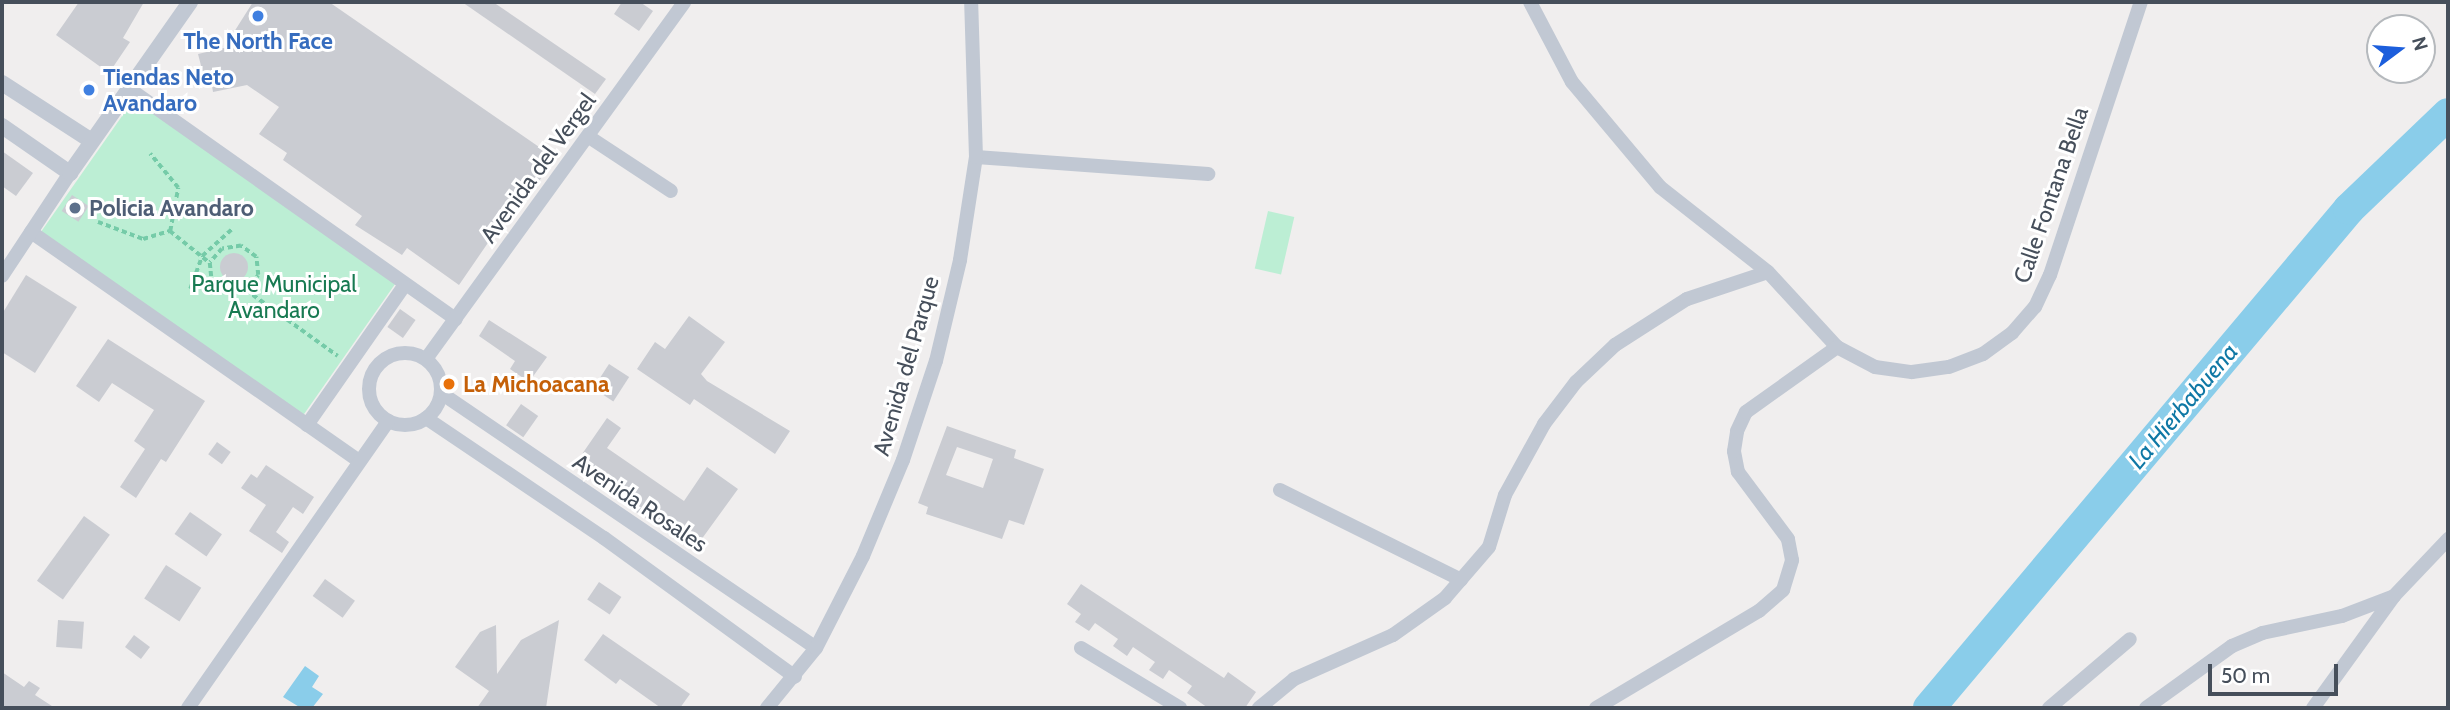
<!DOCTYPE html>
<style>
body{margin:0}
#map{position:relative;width:2450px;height:710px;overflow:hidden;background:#f0eeee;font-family:Cabin,sans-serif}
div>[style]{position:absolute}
.green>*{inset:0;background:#bceed4;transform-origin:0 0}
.water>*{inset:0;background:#8acdea}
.river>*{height:32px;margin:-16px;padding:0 16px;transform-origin:16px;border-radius:16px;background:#8acdea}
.building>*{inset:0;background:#caccd2;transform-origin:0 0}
.round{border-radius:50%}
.path>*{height:3.5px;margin-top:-1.75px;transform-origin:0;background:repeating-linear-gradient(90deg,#75cba8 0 5px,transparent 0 8.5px)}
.minor>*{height:14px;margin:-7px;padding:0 7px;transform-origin:7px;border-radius:7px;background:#c1c8d3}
.minor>.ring{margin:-7px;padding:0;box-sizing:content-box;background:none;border:14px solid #c1c8d3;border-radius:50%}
.tertiary>*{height:16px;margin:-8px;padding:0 8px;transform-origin:8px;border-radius:8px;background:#c1c8d3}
.dots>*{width:19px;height:19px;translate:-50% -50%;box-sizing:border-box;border:4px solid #fff;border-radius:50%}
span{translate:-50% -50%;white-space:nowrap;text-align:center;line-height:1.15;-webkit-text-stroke:6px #fff;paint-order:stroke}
.shop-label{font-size:23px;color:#366cbe;font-weight:700}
.left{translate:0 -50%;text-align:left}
.street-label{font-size:23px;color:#464f5b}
.service-label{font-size:23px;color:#4e5e75;font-weight:700}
.park-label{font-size:23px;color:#187a52}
.food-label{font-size:23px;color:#c56008;font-weight:700}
.water-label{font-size:24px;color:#0f78a5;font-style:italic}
.frame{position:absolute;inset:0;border:4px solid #464f5b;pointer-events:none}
.north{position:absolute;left:2366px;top:14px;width:70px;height:70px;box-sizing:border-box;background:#fff;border:2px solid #b5b9bd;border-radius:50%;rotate:74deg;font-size:19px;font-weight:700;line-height:28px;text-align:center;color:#464f5b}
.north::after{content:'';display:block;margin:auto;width:24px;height:32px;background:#1c5edc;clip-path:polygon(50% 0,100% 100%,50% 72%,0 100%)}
.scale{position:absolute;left:2208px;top:664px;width:130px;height:32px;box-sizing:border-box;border:4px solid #464f5b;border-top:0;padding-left:9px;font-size:21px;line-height:24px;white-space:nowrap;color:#464f5b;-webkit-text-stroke:5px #fff;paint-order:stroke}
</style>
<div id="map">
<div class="green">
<i style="left:134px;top:99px;width:320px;height:162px;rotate:35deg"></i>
<i style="left:1268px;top:211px;width:27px;height:59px;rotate:13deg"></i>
</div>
<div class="water">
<i style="clip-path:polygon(305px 666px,319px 676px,312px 687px,323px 694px,312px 708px,301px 708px,283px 697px)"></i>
</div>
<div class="river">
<i style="left:1929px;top:708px;width:652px;rotate:-49.91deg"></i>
<i style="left:2349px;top:209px;width:137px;rotate:-43.8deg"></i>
</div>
<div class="building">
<i style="clip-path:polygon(79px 2px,144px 2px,123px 38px,130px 42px,109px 73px,56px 35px)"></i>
<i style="clip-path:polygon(253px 2px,329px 2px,555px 158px,511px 222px,505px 218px,459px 285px,407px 248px,402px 255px,355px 225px,362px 216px,283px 160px,287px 153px,259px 134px,279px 107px,247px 85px,213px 92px,211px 80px,205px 81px,198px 54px,250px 42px,234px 32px)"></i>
<i style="clip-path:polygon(462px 2px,493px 2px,606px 79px,595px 94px)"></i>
<i style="clip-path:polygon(622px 2px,640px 2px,653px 11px,639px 31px,614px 14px)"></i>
<i style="clip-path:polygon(2px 151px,33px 173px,16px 196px,2px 186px)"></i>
<i style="left:72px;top:195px;width:20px;height:19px;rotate:33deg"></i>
<i class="round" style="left:220px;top:253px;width:28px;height:28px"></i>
<i style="clip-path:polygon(26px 275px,77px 307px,35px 373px,2px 352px,2px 314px)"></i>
<i style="left:400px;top:309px;width:19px;height:22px;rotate:35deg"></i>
<i style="clip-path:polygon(689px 316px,725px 342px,701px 374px,707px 381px,790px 431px,775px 454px,694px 399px,690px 405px,637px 369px,655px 342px,665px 349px)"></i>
<i style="clip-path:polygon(489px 320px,547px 357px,529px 382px,510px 369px,515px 361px,479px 336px)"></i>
<i style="clip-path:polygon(108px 339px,205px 401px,166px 462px,161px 459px,136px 498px,120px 487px,145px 449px,134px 441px,154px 410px,112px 383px,99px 402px,76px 386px)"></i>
<i style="left:609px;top:364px;width:24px;height:29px;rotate:33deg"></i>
<i style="left:521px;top:404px;width:21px;height:26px;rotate:35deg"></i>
<i style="clip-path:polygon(607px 418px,621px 428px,607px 448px,684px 501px,707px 467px,738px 489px,693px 551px,600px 487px,608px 476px,580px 457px)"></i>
<i style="clip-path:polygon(evenodd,947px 426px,1016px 450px,1014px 458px,1044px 469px,1024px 525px,1009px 520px,1002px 539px,926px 514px,928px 507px,918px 503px,947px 426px,957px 447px,993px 459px,983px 488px,946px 475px,957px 447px)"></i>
<i style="left:217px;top:442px;width:17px;height:15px;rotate:36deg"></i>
<i style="clip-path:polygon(266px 465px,314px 497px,303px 514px,293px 507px,276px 532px,289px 542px,282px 553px,249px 531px,266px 505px,241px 488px,251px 474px,257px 478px)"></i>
<i style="left:190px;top:512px;width:39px;height:27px;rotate:35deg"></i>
<i style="left:84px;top:516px;width:32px;height:80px;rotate:36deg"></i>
<i style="left:166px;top:565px;width:42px;height:40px;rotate:33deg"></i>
<i style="left:325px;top:579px;width:37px;height:21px;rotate:36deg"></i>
<i style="left:599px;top:582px;width:27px;height:21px;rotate:34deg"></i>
<i style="clip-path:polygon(1081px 584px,1224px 678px,1228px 672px,1256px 692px,1245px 708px,1208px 708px,1187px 693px,1192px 686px,1169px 670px,1163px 679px,1149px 670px,1155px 662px,1133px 647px,1127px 656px,1113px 646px,1118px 639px,1095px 623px,1089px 631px,1075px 622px,1081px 614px,1067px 604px)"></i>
<i style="left:58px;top:620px;width:26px;height:27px;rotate:4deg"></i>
<i style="clip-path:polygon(559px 620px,546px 708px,477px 708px,489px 691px,455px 667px,480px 632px,496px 625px,497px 674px,521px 640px)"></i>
<i style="clip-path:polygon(603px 634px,690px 694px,680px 708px,661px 708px,620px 679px,616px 684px,584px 660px)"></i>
<i style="left:134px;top:635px;width:20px;height:15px;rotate:37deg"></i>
<i style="clip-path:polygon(2px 672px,24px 687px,29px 681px,40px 688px,35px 695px,55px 708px,2px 708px)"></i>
</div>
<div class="path">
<i style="left:98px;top:222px;width:48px;rotate:20.7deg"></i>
<i style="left:143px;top:239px;width:28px;rotate:-17deg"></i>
<i style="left:170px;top:231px;width:44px;rotate:-79.5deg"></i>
<i style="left:178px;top:188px;width:44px;rotate:-129.5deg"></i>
<i style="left:170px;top:231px;width:51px;rotate:38.7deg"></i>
<i style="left:210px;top:263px;width:18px;rotate:84deg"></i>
<i style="left:212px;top:281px;width:19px;rotate:36deg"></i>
<i style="left:227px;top:292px;width:19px;rotate:-6deg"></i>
<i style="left:246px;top:290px;width:19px;rotate:-51deg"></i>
<i style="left:258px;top:275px;width:18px;rotate:-96deg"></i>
<i style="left:256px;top:257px;width:19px;rotate:-144deg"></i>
<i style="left:241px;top:246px;width:19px;rotate:171deg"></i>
<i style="left:222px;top:249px;width:18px;rotate:131deg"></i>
<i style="left:190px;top:289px;width:35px;rotate:-70deg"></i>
<i style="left:202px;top:256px;width:40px;rotate:-42deg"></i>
<i style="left:246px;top:290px;width:113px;rotate:35.7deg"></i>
</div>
<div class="minor">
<i style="left:1530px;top:2px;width:90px;rotate:62.3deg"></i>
<i style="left:1572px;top:82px;width:137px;rotate:50deg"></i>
<i style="left:1660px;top:187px;width:137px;rotate:38.2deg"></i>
<i style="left:1768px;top:272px;width:102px;rotate:47.4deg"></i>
<i style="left:1837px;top:347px;width:43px;rotate:27.8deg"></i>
<i style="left:1875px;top:367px;width:37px;rotate:8deg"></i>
<i style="left:1912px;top:372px;width:37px;rotate:-8deg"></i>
<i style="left:1949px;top:367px;width:36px;rotate:-21deg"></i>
<i style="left:1983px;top:354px;width:36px;rotate:-36deg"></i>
<i style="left:2012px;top:333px;width:35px;rotate:-49deg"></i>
<i style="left:2035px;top:307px;width:35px;rotate:-65deg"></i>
<i style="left:2050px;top:275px;width:288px;rotate:-71.6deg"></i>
<i style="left:128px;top:88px;width:401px;rotate:35.2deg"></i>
<i style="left:589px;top:137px;width:98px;rotate:33.4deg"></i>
<i style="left:976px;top:157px;width:233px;rotate:4.2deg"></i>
<i style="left:31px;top:232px;width:397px;rotate:34.9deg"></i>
<i style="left:2px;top:276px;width:123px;rotate:-56.6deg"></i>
<i class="ring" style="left:369px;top:353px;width:58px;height:58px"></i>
<i style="left:426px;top:359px;width:440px;rotate:-54.1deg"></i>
<i style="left:441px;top:393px;width:453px;rotate:34.2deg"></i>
<i style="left:426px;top:418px;width:215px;rotate:34deg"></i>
<i style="left:604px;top:538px;width:236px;rotate:36deg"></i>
<i style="left:307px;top:425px;width:169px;rotate:-55.1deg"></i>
<i style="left:1280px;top:490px;width:202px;rotate:26.4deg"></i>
<i style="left:1081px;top:648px;width:116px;rotate:31.2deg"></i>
<i style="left:188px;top:708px;width:350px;rotate:-55.1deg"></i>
<i style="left:767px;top:708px;width:77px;rotate:-50.8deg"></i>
<i style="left:816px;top:648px;width:103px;rotate:-62.9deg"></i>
<i style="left:863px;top:556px;width:104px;rotate:-67.4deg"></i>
<i style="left:903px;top:460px;width:104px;rotate:-71.6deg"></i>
<i style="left:936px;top:361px;width:104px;rotate:-76.6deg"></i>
<i style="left:960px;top:260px;width:104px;rotate:-81.2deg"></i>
<i style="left:976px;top:157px;width:155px;rotate:-91.8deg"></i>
<i style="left:1259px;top:708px;width:45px;rotate:-39.6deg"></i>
<i style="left:1294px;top:679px;width:108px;rotate:-24deg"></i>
<i style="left:1393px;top:635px;width:64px;rotate:-35.4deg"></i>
<i style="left:1445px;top:598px;width:67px;rotate:-49.2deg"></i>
<i style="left:1489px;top:547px;width:54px;rotate:-72.9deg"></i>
<i style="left:1505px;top:495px;width:81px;rotate:-61.2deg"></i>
<i style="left:1544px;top:424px;width:53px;rotate:-52.7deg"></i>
<i style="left:1576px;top:382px;width:54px;rotate:-43.5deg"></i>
<i style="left:1615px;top:345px;width:85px;rotate:-32.6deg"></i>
<i style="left:1687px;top:299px;width:85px;rotate:-18.4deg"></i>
<i style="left:1596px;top:708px;width:190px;rotate:-30.8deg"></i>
<i style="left:1759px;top:611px;width:32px;rotate:-41deg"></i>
<i style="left:1783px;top:590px;width:31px;rotate:-73deg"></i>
<i style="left:1792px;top:560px;width:21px;rotate:-101deg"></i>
<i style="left:1788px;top:539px;width:84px;rotate:-126.7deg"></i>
<i style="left:1738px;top:472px;width:21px;rotate:-101deg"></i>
<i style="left:1734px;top:451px;width:20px;rotate:-81deg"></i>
<i style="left:1737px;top:431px;width:21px;rotate:-65deg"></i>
<i style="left:1746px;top:412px;width:112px;rotate:-35.5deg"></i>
<i style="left:2049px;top:708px;width:106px;rotate:-40.4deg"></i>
<i style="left:2146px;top:708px;width:106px;rotate:-35.8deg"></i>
<i style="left:2232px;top:646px;width:33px;rotate:-23deg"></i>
<i style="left:2262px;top:633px;width:82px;rotate:-12deg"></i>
<i style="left:2342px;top:616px;width:56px;rotate:-21deg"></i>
<i style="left:2313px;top:708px;width:138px;rotate:-54.1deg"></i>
<i style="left:2394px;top:596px;width:79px;rotate:-46.5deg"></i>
</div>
<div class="tertiary">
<i style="left:2px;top:83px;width:105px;rotate:32.9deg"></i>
<i style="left:2px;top:126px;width:83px;rotate:34.7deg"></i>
<i style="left:70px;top:173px;width:209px;rotate:-54.9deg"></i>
</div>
<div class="dots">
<i style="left:258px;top:16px;background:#3f7fe0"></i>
<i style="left:89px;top:90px;background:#3f7fe0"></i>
<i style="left:75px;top:208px;background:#5c6f8a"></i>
<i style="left:449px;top:384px;background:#e8710a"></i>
</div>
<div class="shop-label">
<span style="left:258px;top:41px">The North Face</span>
<span class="left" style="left:103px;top:90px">Tiendas Neto<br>Avandaro</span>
</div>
<div class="street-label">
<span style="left:538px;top:168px;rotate:-54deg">Avenida del Vergel</span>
<span style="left:2051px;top:195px;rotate:-71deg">Calle Fontana Bella</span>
<span style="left:906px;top:366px;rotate:-74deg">Avenida del Parque</span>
<span style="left:640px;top:503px;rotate:34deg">Avenida Rosales</span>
</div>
<div class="service-label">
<span class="left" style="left:89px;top:208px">Policia Avandaro</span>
</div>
<div class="park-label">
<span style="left:274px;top:297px">Parque Municipal<br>Avandaro</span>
</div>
<div class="food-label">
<span class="left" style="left:463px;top:384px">La Michoacana</span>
</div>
<div class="water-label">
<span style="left:2183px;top:406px;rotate:-50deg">La Hierbabuena</span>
</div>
<div class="frame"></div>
<div class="north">N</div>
<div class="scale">50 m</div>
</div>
